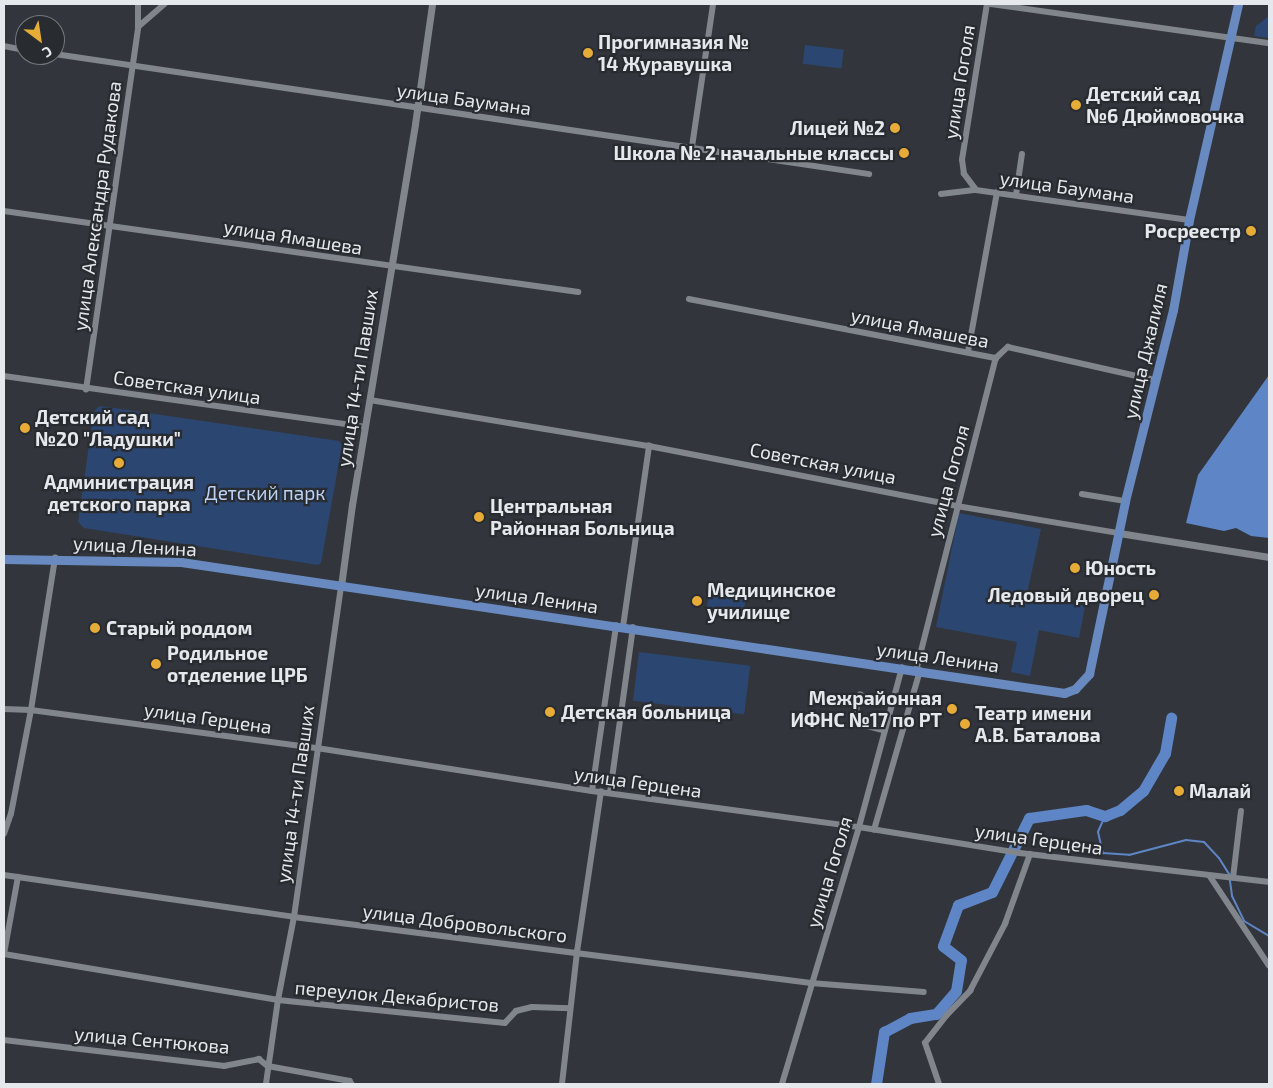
<!DOCTYPE html>
<meta charset="utf-8">
<style>
body{margin:0}
#map{position:relative;width:1273px;height:1088px;overflow:hidden;background:#32363c;font-family:"Exo 2",sans-serif}
div>[style]{position:absolute}
.green>*{inset:0;background:#2c4672;transform-origin:0 0}
.water>*{inset:0;background:#5e85c6}
.stream>*{height:2px;margin:-1px;padding:0 1px;transform-origin:1px;border-radius:1px;background:#5e85c6}
.river>*{height:11px;margin:-5.5px;padding:0 5.5px;transform-origin:5.5px;border-radius:5.5px;background:#5e85c6}
.minor>*{height:5.5px;margin:-2.75px;padding:0 2.75px;transform-origin:2.75px;border-radius:2.75px;background:#81868d}
.tertiary>*{height:7px;margin:-3.5px;padding:0 3.5px;transform-origin:3.5px;border-radius:3.5px;background:#81868d}
.primary>*{height:9px;margin:-4.5px;padding:0 4.5px;transform-origin:4.5px;border-radius:4.5px;background:#688ac1}
.dots>*{width:14px;height:14px;translate:-50% -50%;box-sizing:border-box;border:2px solid #282c31;border-radius:50%}
span{translate:-50% -50%;white-space:nowrap;text-align:center;line-height:1.15;-webkit-text-stroke:4.5px #282c31;paint-order:stroke}
.poi-label{font-size:19px;color:#e5e8ec;font-weight:700}
.left{translate:0 -50%;text-align:left}
.right{translate:-100% -50%;text-align:right}
.street-label{font-size:19px;color:#e5e8ec}
.park-label{font-size:19px;color:#bbd2f5}
.frame{position:absolute;inset:0;border:5px solid #e5e8ec;pointer-events:none}
.north{position:absolute;left:15px;top:15px;width:50px;height:50px;box-sizing:border-box;background:#282c31;border:1px solid #74777c;border-radius:50%;rotate:149deg;font-size:14px;font-weight:700;line-height:20px;text-align:center;color:#e5e8ec}
.north::after{content:'';display:block;margin:auto;width:18px;height:22px;background:#e7ac37;clip-path:polygon(50% 0,100% 100%,50% 72%,0 100%)}
</style>
<div id="map">
<div class="green">
<i style="clip-path:polygon(1269px 16px,1269px 38px,1254px 36px,1256px 26px)"></i>
<i style="left:805px;top:45px;width:39px;height:19px;rotate:7deg"></i>
<i style="clip-path:polygon(100px 406px,339px 441px,342px 445px,321px 563px,318px 565px,84px 528px,78px 522px,94px 411px)"></i>
<i style="clip-path:polygon(959px 513px,1041px 529px,1027px 594px,1085px 606px,1079px 638px,1039px 630px,1030px 676px,1011px 672px,1017px 642px,936px 627px)"></i>
<i style="left:709px;top:594px;width:37px;height:19px;rotate:9deg"></i>
<i style="left:639px;top:652px;width:112px;height:49px;rotate:7deg"></i>
</div>
<div class="water">
<i style="clip-path:polygon(1269px 375px,1269px 538px,1251px 536px,1236px 528px,1224px 531px,1186px 523px,1198px 475px)"></i>
</div>
<div class="stream">
<i style="left:1105px;top:816px;width:17px;rotate:114deg"></i>
<i style="left:1098px;top:832px;width:22px;rotate:77deg"></i>
<i style="left:1103px;top:853px;width:26px;rotate:4deg"></i>
<i style="left:1129px;top:855px;width:59px;rotate:-14.7deg"></i>
<i style="left:1186px;top:840px;width:18px;rotate:6deg"></i>
<i style="left:1204px;top:842px;width:22px;rotate:47deg"></i>
<i style="left:1219px;top:858px;width:19px;rotate:58deg"></i>
<i style="left:1229px;top:874px;width:22px;rotate:82deg"></i>
<i style="left:1232px;top:896px;width:28px;rotate:64deg"></i>
<i style="left:1244px;top:921px;width:29px;rotate:31deg"></i>
</div>
<div class="river">
<i style="left:876px;top:1084px;width:53px;rotate:-81.3deg"></i>
<i style="left:884px;top:1032px;width:30px;rotate:-28deg"></i>
<i style="left:910px;top:1018px;width:26px;rotate:-9deg"></i>
<i style="left:936px;top:1014px;width:30px;rotate:-49deg"></i>
<i style="left:956px;top:991px;width:31px;rotate:-81deg"></i>
<i style="left:961px;top:960px;width:23px;rotate:-142deg"></i>
<i style="left:943px;top:946px;width:44px;rotate:-69.9deg"></i>
<i style="left:958px;top:905px;width:36px;rotate:-21deg"></i>
<i style="left:992px;top:892px;width:83px;rotate:-63.4deg"></i>
<i style="left:1029px;top:818px;width:58px;rotate:-8deg"></i>
<i style="left:1086px;top:810px;width:20px;rotate:18deg"></i>
<i style="left:1105px;top:816px;width:16px;rotate:-22deg"></i>
<i style="left:1120px;top:810px;width:30px;rotate:-40deg"></i>
<i style="left:1143px;top:791px;width:44px;rotate:-59.9deg"></i>
<i style="left:1165px;top:753px;width:36px;rotate:-80deg"></i>
</div>
<div class="minor">
<i style="left:991px;top:4px;width:281px;rotate:8deg"></i>
<i style="left:138px;top:27px;width:35px;rotate:-41deg"></i>
<i style="left:4px;top:46px;width:21px;rotate:11deg"></i>
<i style="left:55px;top:54px;width:823px;rotate:8.39deg"></i>
<i style="left:692px;top:147px;width:145px;rotate:-81.6deg"></i>
<i style="left:976px;top:190px;width:20px;rotate:-127deg"></i>
<i style="left:964px;top:174px;width:14px;rotate:-98deg"></i>
<i style="left:962px;top:160px;width:158px;rotate:-80.9deg"></i>
<i style="left:941px;top:194px;width:35px;rotate:-7deg"></i>
<i style="left:976px;top:190px;width:215px;rotate:8deg"></i>
<i style="left:1016px;top:195px;width:41px;rotate:-81.7deg"></i>
<i style="left:4px;top:211px;width:580px;rotate:8.03deg"></i>
<i style="left:689px;top:299px;width:313px;rotate:10.9deg"></i>
<i style="left:968px;top:352px;width:162px;rotate:-79.7deg"></i>
<i style="left:996px;top:358px;width:16px;rotate:-43deg"></i>
<i style="left:1008px;top:347px;width:151px;rotate:12.7deg"></i>
<i style="left:4px;top:376px;width:365px;rotate:8deg"></i>
<i style="left:86px;top:390px;width:367px;rotate:-81.8deg"></i>
<i style="left:138px;top:27px;width:23px;rotate:-90deg"></i>
<i style="left:370px;top:400px;width:283px;rotate:9.4deg"></i>
<i style="left:649px;top:446px;width:314px;rotate:11deg"></i>
<i style="left:957px;top:506px;width:164px;rotate:9.5deg"></i>
<i style="left:1082px;top:494px;width:44px;rotate:9.2deg"></i>
<i style="left:623px;top:627px;width:183px;rotate:-81.8deg"></i>
<i style="left:916px;top:671px;width:323px;rotate:-75.7deg"></i>
<i style="left:4px;top:709px;width:27px;rotate:2deg"></i>
<i style="left:31px;top:710px;width:289px;rotate:7.6deg"></i>
<i style="left:317px;top:748px;width:278px;rotate:8.9deg"></i>
<i style="left:592px;top:791px;width:269px;rotate:7.7deg"></i>
<i style="left:859px;top:827px;width:163px;rotate:9.2deg"></i>
<i style="left:1020px;top:853px;width:251px;rotate:6.6deg"></i>
<i style="left:885px;top:731px;width:33px;rotate:-166deg"></i>
<i style="left:853px;top:723px;width:29px;rotate:-76deg"></i>
<i style="left:860px;top:695px;width:34px;rotate:14deg"></i>
<i style="left:592px;top:791px;width:167px;rotate:-81.7deg"></i>
<i style="left:610px;top:793px;width:167px;rotate:-82.1deg"></i>
<i style="left:874px;top:830px;width:166px;rotate:-73.9deg"></i>
<i style="left:4px;top:834px;width:21px;rotate:-71deg"></i>
<i style="left:11px;top:814px;width:106px;rotate:-79.1deg"></i>
<i style="left:31px;top:710px;width:154px;rotate:-81deg"></i>
<i style="left:4px;top:875px;width:293px;rotate:8.2deg"></i>
<i style="left:294px;top:917px;width:521px;rotate:7.28deg"></i>
<i style="left:811px;top:983px;width:113px;rotate:4.6deg"></i>
<i style="left:1210px;top:876px;width:107px;rotate:56.5deg"></i>
<i style="left:1233px;top:878px;width:67px;rotate:-83.2deg"></i>
<i style="left:4px;top:954px;width:278px;rotate:9.5deg"></i>
<i style="left:278px;top:1000px;width:228px;rotate:5.8deg"></i>
<i style="left:505px;top:1023px;width:16px;rotate:-47deg"></i>
<i style="left:516px;top:1011px;width:16px;rotate:-14deg"></i>
<i style="left:532px;top:1007px;width:38px;rotate:2deg"></i>
<i style="left:4px;top:954px;width:78px;rotate:-79.7deg"></i>
<i style="left:4px;top:1040px;width:222px;rotate:6.7deg"></i>
<i style="left:224px;top:1066px;width:36px;rotate:-11deg"></i>
<i style="left:259px;top:1059px;width:11px;rotate:38deg"></i>
<i style="left:268px;top:1066px;width:83px;rotate:10.4deg"></i>
<i style="left:350px;top:1081px;width:4px;rotate:56deg"></i>
<i style="left:266px;top:1084px;width:85px;rotate:-81.9deg"></i>
<i style="left:278px;top:1000px;width:85px;rotate:-79.1deg"></i>
<i style="left:294px;top:917px;width:334px;rotate:-81.9deg"></i>
<i style="left:562px;top:1084px;width:133px;rotate:-83.5deg"></i>
<i style="left:577px;top:952px;width:162px;rotate:-81.5deg"></i>
<i style="left:782px;top:1084px;width:268px;rotate:-73.3deg"></i>
<i style="left:859px;top:827px;width:165px;rotate:-74.9deg"></i>
<i style="left:939px;top:1084px;width:43px;rotate:-108.9deg"></i>
<i style="left:925px;top:1043px;width:34px;rotate:-52deg"></i>
<i style="left:946px;top:1016px;width:35px;rotate:-46deg"></i>
<i style="left:970px;top:991px;width:76px;rotate:-62.4deg"></i>
<i style="left:1005px;top:924px;width:74px;rotate:-70.3deg"></i>
</div>
<div class="tertiary">
<i style="left:1119px;top:533px;width:152px;rotate:9.1deg"></i>
<i style="left:341px;top:586px;width:82px;rotate:-82.3deg"></i>
<i style="left:352px;top:505px;width:386px;rotate:-80.6deg"></i>
<i style="left:415px;top:124px;width:121px;rotate:-81.9deg"></i>
</div>
<div class="primary">
<i style="left:4px;top:559px;width:177px;rotate:1deg"></i>
<i style="left:181px;top:562px;width:893px;rotate:8.44deg"></i>
<i style="left:1064px;top:693px;width:12px;rotate:-20deg"></i>
<i style="left:1075px;top:689px;width:21px;rotate:-47deg"></i>
<i style="left:1089px;top:674px;width:177px;rotate:-78.2deg"></i>
<i style="left:1125px;top:501px;width:197px;rotate:-75.9deg"></i>
<i style="left:1173px;top:310px;width:91px;rotate:-79.9deg"></i>
<i style="left:1189px;top:220px;width:221px;rotate:-77.2deg"></i>
</div>
<div class="dots">
<i style="left:588px;top:53px;background:#e7ac37"></i>
<i style="left:1076px;top:105px;background:#e7ac37"></i>
<i style="left:895px;top:128px;background:#e7ac37"></i>
<i style="left:904px;top:153px;background:#e7ac37"></i>
<i style="left:1251px;top:231px;background:#e7ac37"></i>
<i style="left:25px;top:428px;background:#e7ac37"></i>
<i style="left:119px;top:463px;background:#e7ac37"></i>
<i style="left:479px;top:517px;background:#e7ac37"></i>
<i style="left:1075px;top:568px;background:#e7ac37"></i>
<i style="left:1154px;top:595px;background:#e7ac37"></i>
<i style="left:697px;top:601px;background:#e7ac37"></i>
<i style="left:95px;top:628px;background:#e7ac37"></i>
<i style="left:156px;top:664px;background:#e7ac37"></i>
<i style="left:952px;top:709px;background:#e7ac37"></i>
<i style="left:550px;top:712px;background:#e7ac37"></i>
<i style="left:965px;top:724px;background:#e7ac37"></i>
<i style="left:1179px;top:791px;background:#e7ac37"></i>
</div>
<div class="poi-label">
<span class="left" style="left:598px;top:53px">Прогимназия №<br>14 Журавушка</span>
<span class="left" style="left:1086px;top:105px">Детский сад<br>№6 Дюймовочка</span>
<span class="right" style="left:885px;top:128px">Лицей №2</span>
<span class="right" style="left:894px;top:153px">Школа № 2 начальные классы</span>
<span class="right" style="left:1241px;top:231px">Росреестр</span>
<span class="left" style="left:35px;top:428px">Детский сад<br>№20 "Ладушки"</span>
<span style="left:119px;top:493px">Администрация<br>детского парка</span>
<span class="left" style="left:490px;top:517px">Центральная<br>Районная Больница</span>
<span class="left" style="left:1085px;top:568px">Юность</span>
<span class="left" style="left:707px;top:601px">Медицинское<br>училище</span>
<span class="right" style="left:1144px;top:595px">Ледовый дворец</span>
<span class="left" style="left:106px;top:628px">Старый роддом</span>
<span class="left" style="left:167px;top:664px">Родильное<br>отделение ЦРБ</span>
<span class="right" style="left:942px;top:709px">Межрайонная<br>ИФНС №17 по РТ</span>
<span class="left" style="left:561px;top:712px">Детская больница</span>
<span class="left" style="left:975px;top:724px">Театр имени<br>А.В. Баталова</span>
<span class="left" style="left:1189px;top:791px">Малай</span>
</div>
<div class="street-label">
<span style="left:959px;top:82px;rotate:-81deg">улица Гоголя</span>
<span style="left:464px;top:99px;rotate:8deg">улица Баумана</span>
<span style="left:1067px;top:187px;rotate:8deg">улица Баумана</span>
<span style="left:97px;top:206px;rotate:-82deg">улица Александра Рудакова</span>
<span style="left:293px;top:237px;rotate:9deg">улица Ямашева</span>
<span style="left:920px;top:328px;rotate:11deg">улица Ямашева</span>
<span style="left:1145px;top:351px;rotate:-77deg">улица Джалиля</span>
<span style="left:357px;top:378px;rotate:-81deg">улица 14-ти Павших</span>
<span style="left:187px;top:387px;rotate:8deg">Советская улица</span>
<span style="left:823px;top:463px;rotate:11deg">Советская улица</span>
<span style="left:948px;top:481px;rotate:-75deg">улица Гоголя</span>
<span style="left:135px;top:546px;rotate:3deg">улица Ленина</span>
<span style="left:537px;top:598px;rotate:8deg">улица Ленина</span>
<span style="left:938px;top:657px;rotate:8deg">улица Ленина</span>
<span style="left:208px;top:718px;rotate:8deg">улица Герцена</span>
<span style="left:638px;top:782px;rotate:8deg">улица Герцена</span>
<span style="left:295px;top:794px;rotate:-82deg">улица 14-ти Павших</span>
<span style="left:1039px;top:839px;rotate:8deg">улица Герцена</span>
<span style="left:829px;top:872px;rotate:-73deg">улица Гоголя</span>
<span style="left:465px;top:923px;rotate:7deg">улица Добровольского</span>
<span style="left:397px;top:996px;rotate:5deg">переулок Декабристов</span>
<span style="left:152px;top:1040px;rotate:5deg">улица Сентюкова</span>
</div>
<div class="park-label">
<span style="left:265px;top:493px">Детский парк</span>
</div>
<div class="frame"></div>
<div class="north">С</div>
</div>
